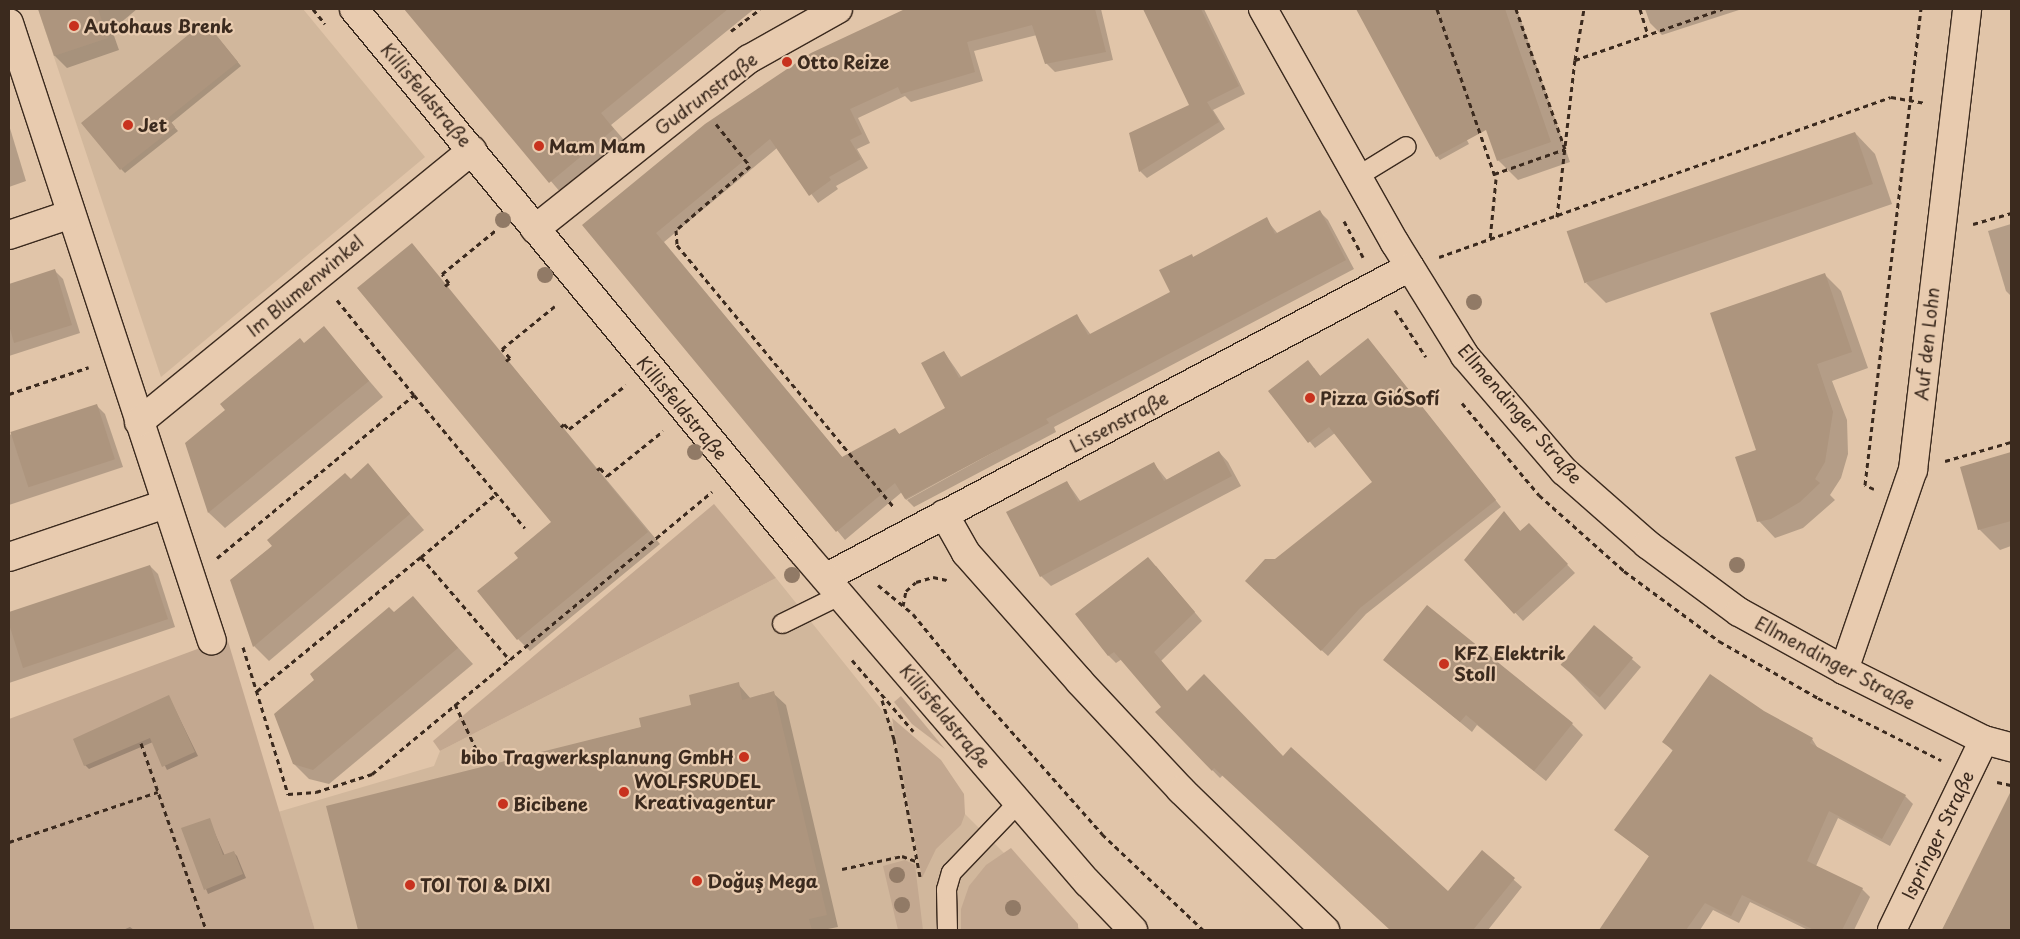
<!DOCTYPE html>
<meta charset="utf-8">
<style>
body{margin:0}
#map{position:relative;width:2020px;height:939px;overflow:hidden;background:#e1c5a9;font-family:"Playpen Sans",sans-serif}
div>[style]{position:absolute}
.built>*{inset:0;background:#d1b79c}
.green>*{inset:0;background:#c3a890}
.shadow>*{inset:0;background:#0003}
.building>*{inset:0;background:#ad957e;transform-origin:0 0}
.path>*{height:3px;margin-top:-1.5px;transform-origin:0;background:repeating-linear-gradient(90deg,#3b2a1e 0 5px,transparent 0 9px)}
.roads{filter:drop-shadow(1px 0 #3b2a1e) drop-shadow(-1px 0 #3b2a1e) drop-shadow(0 1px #3b2a1e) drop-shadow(0 -1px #3b2a1e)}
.service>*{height:19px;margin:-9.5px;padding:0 9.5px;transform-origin:9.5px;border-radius:9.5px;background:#e8cbaf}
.minor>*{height:28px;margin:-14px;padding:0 14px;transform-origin:14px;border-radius:14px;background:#e8cbaf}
.secondary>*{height:28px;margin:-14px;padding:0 14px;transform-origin:14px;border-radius:14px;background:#e8cbaf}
.trees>*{width:16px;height:16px;margin:-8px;border-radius:50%;background:#917a66}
.dots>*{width:14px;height:14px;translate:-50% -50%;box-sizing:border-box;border:2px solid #e8cbaf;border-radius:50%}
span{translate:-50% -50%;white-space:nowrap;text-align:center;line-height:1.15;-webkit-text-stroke:4.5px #e8cbaf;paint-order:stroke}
.poi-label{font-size:18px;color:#3b2a1e;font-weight:700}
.left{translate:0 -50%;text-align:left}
.right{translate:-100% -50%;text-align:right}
.street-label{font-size:18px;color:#3b2a1e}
.frame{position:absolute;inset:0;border:10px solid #3b2a1e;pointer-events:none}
</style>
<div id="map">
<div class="built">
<i style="clip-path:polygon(38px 9px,303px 9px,425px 157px,161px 377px)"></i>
<i style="clip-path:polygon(776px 578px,965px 814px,1081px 930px,315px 930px,278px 812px,434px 766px,440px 751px)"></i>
</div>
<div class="green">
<i style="clip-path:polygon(714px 504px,776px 578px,440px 751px,433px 741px)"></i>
<i style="clip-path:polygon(227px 638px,315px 930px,9px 930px,9px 719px)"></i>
<i style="clip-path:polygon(901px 696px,945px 749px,912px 724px,894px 702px)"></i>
<i style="clip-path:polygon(892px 718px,941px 760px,964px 794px,965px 814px,961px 825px,936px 849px,922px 878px)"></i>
<i style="clip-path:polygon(1011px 848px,1078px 924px,1078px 930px,961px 930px,961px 909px,969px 886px,986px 865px)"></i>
<i style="clip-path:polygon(905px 860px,915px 865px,923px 930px,898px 930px,883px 866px)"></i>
</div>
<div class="shadow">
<i style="clip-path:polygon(40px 9px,137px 9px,112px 30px,119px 50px,67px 68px,55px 56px)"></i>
<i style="clip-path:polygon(405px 9px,754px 9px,611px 125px,624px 140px,561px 193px)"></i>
<i style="clip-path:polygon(913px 9px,1101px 9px,1113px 60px,1055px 72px,1046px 63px,1037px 35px,974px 51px,983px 81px,911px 102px,905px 96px,858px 118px,870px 143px,857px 149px,868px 168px,836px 186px,838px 189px,818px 203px,777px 148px,664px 242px,843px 458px,895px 429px,900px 435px,946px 409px,944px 352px,962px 378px,1077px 316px,1091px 335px,1172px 293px,1191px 255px,1194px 258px,1266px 219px,1278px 234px,1320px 212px,1328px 220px,1354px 269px,1054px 427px,1056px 432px,914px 507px,907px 500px,1053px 419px,906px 500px,902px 492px,845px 540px,584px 225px,900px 12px)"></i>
<i style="clip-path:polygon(1157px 9px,1204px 9px,1245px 94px,1213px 110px,1225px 129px,1147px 178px,1140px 171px,1191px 105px,1147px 14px)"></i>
<i style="clip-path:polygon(1358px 9px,1397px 9px,1469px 144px,1440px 160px,1437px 156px)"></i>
<i style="clip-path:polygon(1445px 9px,1517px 9px,1570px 162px,1518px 180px,1498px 160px)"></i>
<i style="clip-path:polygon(1645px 9px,1742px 9px,1662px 35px,1650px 23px)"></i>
<i style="clip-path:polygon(209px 27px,241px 66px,171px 123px,178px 131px,125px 173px,121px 169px)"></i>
<i style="clip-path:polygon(9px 125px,26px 181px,9px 187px)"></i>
<i style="clip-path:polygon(1855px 133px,1875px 154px,1892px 204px,1606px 303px,1586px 283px)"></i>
<i style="clip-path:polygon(2011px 224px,2011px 296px,2006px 291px,1988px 231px)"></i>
<i style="clip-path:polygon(411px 245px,660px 544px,530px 651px,518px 639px,520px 558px,552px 522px)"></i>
<i style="clip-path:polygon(55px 271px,63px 279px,80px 333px,9px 356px,9px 286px)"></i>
<i style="clip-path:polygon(1824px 274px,1841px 291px,1868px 368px,1832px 381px,1847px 420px,1848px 454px,1841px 478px,1830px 495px,1835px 500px,1803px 528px,1775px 538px,1759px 521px,1758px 451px)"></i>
<i style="clip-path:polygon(324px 328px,383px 397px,225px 528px,209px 513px,186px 444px)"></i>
<i style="clip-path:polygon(1368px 339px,1501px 507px,1366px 614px,1328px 656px,1253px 588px,1275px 560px,1374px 482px,1335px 433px,1315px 448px,1270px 392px,1314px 368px,1321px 377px)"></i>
<i style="clip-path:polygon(97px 406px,105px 414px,123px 467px,9px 505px,9px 435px)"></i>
<i style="clip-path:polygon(1219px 452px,1228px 462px,1241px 486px,1051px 586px,1041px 576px,1067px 482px,1081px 502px,1154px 464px,1167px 480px)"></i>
<i style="clip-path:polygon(2011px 453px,2011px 546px,2000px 550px,1979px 529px,1962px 467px)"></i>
<i style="clip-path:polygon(368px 465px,424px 530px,269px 661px,254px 646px,232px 580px)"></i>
<i style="clip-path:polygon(1504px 513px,1521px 532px,1537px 533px,1575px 573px,1523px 621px,1466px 560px)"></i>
<i style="clip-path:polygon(150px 566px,158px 574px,175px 627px,9px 683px,9px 613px)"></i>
<i style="clip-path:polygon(1156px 566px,1202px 621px,1161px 661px,1187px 692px,1283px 757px,1448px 893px,1482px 852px,1522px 887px,1488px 930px,1393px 930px,1223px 775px,1220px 778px,1156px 712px,1162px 707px,1122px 659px,1116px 663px,1109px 656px,1076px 614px)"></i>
<i style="clip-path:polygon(413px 598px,473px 664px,329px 784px,309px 779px,294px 764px,394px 614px)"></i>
<i style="clip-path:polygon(1595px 627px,1641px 667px,1605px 710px,1563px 665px)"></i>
<i style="clip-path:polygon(1385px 660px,1572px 724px,1583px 735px,1546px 781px,1477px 725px,1472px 732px)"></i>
<i style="clip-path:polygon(738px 684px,751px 699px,773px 693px,786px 705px,838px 927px,823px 930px,359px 930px,328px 807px,643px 727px)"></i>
<i style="clip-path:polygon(169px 697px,198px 756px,167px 770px,153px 742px,89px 769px,85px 765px)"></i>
<i style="clip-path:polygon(1763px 712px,1812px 739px,1819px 750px,1905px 796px,1913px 804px,1890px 846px,1838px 818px,1816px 866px,1862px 889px,1870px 897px,1854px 930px,1808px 930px,1750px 902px,1739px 923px,1713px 910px,1700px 930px,1600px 930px,1650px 857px,1616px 830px,1673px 751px,1664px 742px)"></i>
<i style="clip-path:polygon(209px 820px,225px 856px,233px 852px,237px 856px,246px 878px,208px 894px,182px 829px)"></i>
<i style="clip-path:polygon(1978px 861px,2011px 877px,2011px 930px,1942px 930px)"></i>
<i style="clip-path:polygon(130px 927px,134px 930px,123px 930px)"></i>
</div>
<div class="building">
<i style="clip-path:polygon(38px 9px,98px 9px,108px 38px,54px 56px)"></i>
<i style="clip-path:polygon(404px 9px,728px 9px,601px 113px,614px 129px,549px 183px)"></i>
<i style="clip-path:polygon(905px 9px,1095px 9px,1106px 52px,1045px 64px,1032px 25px,967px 42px,975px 72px,901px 94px,898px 87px,850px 109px,862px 134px,850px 140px,861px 159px,829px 177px,831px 180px,809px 196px,770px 139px,656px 233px,842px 457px,895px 428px,899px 434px,945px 408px,921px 363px,944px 351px,959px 378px,1077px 314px,1088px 335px,1170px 292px,1159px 270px,1192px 254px,1193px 257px,1267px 217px,1275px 234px,1320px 210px,1346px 260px,1046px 419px,1049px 423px,905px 499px,895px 483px,836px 532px,582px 225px,705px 124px,811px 53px)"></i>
<i style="clip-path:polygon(1143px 9px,1201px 9px,1239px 86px,1207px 102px,1219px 122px,1139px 172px,1129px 133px,1189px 105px)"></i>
<i style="clip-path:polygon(1356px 9px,1505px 9px,1551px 142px,1497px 161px,1486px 130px,1436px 157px)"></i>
<i style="clip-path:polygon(205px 21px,238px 62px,168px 118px,175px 127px,120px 170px,81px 123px)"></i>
<i style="left:1855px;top:132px;width:55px;height:305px;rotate:71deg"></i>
<i style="clip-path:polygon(412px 243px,648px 532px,517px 640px,477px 591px,518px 558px,514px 553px,551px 522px,357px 288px)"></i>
<i style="clip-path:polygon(55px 269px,72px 325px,14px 343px,9px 325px,9px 284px)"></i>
<i style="clip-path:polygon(1825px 273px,1852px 352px,1817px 364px,1833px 412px,1825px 462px,1815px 479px,1820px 483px,1800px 502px,1771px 519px,1757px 522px,1735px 457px,1756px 450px,1710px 313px)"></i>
<i style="clip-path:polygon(324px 326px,369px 381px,208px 513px,185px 443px,225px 410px,220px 404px,300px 338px,304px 343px)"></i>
<i style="clip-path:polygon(1368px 338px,1496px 500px,1360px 608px,1321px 651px,1245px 581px,1265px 559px,1275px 559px,1372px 482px,1329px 427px,1308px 443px,1268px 391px,1308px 360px,1320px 376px)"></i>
<i style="left:97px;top:404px;width:58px;height:91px;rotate:72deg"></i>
<i style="clip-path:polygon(1219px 451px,1232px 476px,1040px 577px,1006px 512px,1067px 481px,1078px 502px,1154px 462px,1164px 481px)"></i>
<i style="clip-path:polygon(2011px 452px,2011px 521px,1978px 530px,1960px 467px)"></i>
<i style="clip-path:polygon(368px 463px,410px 514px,253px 647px,230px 580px,272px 546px,267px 540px,345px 473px,351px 479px)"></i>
<i style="clip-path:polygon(1504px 511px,1520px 531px,1529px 523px,1568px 564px,1514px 614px,1464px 560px)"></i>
<i style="clip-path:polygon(1148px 557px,1195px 612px,1154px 652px,1187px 691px,1204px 674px,1283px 756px,1291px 747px,1448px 891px,1482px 850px,1515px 878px,1473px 930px,1390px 930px,1214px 768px,1212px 771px,1155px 712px,1161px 707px,1114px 652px,1108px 656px,1075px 614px)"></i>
<i style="clip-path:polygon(150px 565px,168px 619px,23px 668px,9px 624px,9px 612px)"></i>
<i style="clip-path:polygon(413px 596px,458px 648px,313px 770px,293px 764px,274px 714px,314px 680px,310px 674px,389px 607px,394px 612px)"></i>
<i style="clip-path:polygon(1427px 605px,1573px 723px,1534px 771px,1466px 715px,1460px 722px,1383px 660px)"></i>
<i style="left:1594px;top:625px;width:51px;height:52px;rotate:40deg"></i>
<i style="clip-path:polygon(1710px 674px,1764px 711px,1813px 738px,1810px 743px,1906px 795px,1882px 839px,1829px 811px,1807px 861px,1863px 888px,1842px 930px,1814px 930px,1742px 895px,1731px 916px,1705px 903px,1686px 930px,1599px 930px,1649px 856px,1614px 830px,1673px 750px,1662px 742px)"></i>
<i style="clip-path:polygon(739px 682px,742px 700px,774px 691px,827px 915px,809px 919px,812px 930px,358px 930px,326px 806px,641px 727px,639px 718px,691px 705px,689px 695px)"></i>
<i style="clip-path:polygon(169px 695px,195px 752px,162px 767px,150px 738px,84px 766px,73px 739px)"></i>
<i style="clip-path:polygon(2011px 791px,2011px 930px,1942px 930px)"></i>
<i style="clip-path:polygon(210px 818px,223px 855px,234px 851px,243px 874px,204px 890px,181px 828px)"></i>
</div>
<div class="path">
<i style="left:313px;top:9px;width:19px;rotate:51deg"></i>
<i style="left:1437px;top:9px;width:180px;rotate:70.9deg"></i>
<i style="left:1496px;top:179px;width:61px;rotate:95.6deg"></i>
<i style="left:1640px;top:9px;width:27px;rotate:73deg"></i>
<i style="left:731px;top:31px;width:36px;rotate:-37deg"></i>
<i style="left:1575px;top:60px;width:156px;rotate:-19.1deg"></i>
<i style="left:716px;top:124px;width:54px;rotate:51deg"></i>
<i style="left:750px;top:166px;width:98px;rotate:139.1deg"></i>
<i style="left:676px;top:230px;width:15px;rotate:86deg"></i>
<i style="left:677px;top:245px;width:340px;rotate:50.4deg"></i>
<i style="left:1494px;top:174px;width:75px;rotate:-19.4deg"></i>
<i style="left:1565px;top:149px;width:148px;rotate:-109.3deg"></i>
<i style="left:1557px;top:217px;width:158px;rotate:-83.5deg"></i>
<i style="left:1575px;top:60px;width:52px;rotate:-80deg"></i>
<i style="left:1344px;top:221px;width:41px;rotate:62.2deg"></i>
<i style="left:1973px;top:224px;width:40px;rotate:-16deg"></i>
<i style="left:1439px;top:257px;width:479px;rotate:-19.5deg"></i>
<i style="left:1891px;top:97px;width:35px;rotate:10deg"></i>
<i style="left:445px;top:286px;width:5px;rotate:-37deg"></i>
<i style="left:449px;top:283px;width:11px;rotate:-128deg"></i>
<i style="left:442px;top:274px;width:70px;rotate:-39.2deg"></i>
<i style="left:337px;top:300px;width:122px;rotate:51deg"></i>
<i style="left:1395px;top:310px;width:56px;rotate:56.6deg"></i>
<i style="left:506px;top:361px;width:5px;rotate:-37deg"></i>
<i style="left:510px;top:358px;width:12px;rotate:-132deg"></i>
<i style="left:502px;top:349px;width:68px;rotate:-39.1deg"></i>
<i style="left:9px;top:394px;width:84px;rotate:-18.6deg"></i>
<i style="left:1462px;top:403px;width:120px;rotate:50.1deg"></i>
<i style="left:1539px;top:495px;width:114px;rotate:41.8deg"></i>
<i style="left:1624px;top:571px;width:118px;rotate:36.4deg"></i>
<i style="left:1719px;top:641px;width:114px;rotate:29.9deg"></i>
<i style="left:1818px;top:698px;width:138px;rotate:26.8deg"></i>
<i style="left:561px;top:427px;width:4px;rotate:-45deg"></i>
<i style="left:564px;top:424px;width:7px;rotate:45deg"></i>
<i style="left:569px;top:429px;width:72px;rotate:-37.7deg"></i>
<i style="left:1945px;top:461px;width:69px;rotate:-16.1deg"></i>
<i style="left:597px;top:470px;width:4px;rotate:-34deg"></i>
<i style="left:600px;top:468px;width:11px;rotate:49deg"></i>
<i style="left:607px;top:476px;width:72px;rotate:-38.8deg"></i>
<i style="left:1874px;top:489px;width:10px;rotate:-156deg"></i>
<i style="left:1865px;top:485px;width:479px;rotate:-83.3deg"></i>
<i style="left:421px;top:557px;width:98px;rotate:-40deg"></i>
<i style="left:217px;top:558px;width:256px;rotate:-39.6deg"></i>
<i style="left:414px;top:395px;width:173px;rotate:50.2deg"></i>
<i style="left:878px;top:585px;width:45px;rotate:39.6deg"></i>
<i style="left:913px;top:614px;width:107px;rotate:50.7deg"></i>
<i style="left:981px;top:697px;width:183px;rotate:48.5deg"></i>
<i style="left:1102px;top:834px;width:139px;rotate:43.5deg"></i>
<i style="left:903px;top:606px;width:15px;rotate:-79deg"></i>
<i style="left:906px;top:591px;width:13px;rotate:-42deg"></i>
<i style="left:916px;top:582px;width:18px;rotate:-16deg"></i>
<i style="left:933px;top:577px;width:14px;rotate:12deg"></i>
<i style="left:243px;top:647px;width:154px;rotate:73deg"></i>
<i style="left:288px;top:794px;width:28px;rotate:-4deg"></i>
<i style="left:316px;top:792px;width:59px;rotate:-17.8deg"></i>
<i style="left:372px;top:774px;width:442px;rotate:-39.7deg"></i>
<i style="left:852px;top:660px;width:94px;rotate:49.3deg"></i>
<i style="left:257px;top:691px;width:212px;rotate:-39.3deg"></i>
<i style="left:421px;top:557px;width:136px;rotate:49.2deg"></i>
<i style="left:882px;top:700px;width:41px;rotate:72.9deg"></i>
<i style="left:894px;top:739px;width:140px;rotate:79.3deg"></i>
<i style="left:455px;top:704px;width:52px;rotate:64.9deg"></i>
<i style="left:141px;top:743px;width:198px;rotate:70.8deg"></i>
<i style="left:1997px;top:782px;width:14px;rotate:12deg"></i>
<i style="left:9px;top:842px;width:157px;rotate:-18.6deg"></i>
<i style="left:842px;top:869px;width:61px;rotate:-12.2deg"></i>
<i style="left:902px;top:856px;width:15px;rotate:20deg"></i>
</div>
<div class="roads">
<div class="service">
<i style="left:1357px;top:176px;width:57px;rotate:-31.5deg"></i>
<i style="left:782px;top:623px;width:66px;rotate:-26.2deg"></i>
<i style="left:947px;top:930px;width:41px;rotate:-91.4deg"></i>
<i style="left:946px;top:889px;width:18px;rotate:-74deg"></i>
<i style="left:951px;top:872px;width:97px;rotate:-46.3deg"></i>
</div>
<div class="minor">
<i style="left:1263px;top:9px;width:269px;rotate:60.6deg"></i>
<i style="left:1395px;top:243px;width:133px;rotate:58.2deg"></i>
<i style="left:1465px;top:356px;width:152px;rotate:49.3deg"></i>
<i style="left:1564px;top:471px;width:111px;rotate:41.3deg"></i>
<i style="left:1647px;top:544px;width:114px;rotate:36.5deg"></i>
<i style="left:1739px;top:612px;width:120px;rotate:28.9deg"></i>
<i style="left:1844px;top:670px;width:157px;rotate:26.6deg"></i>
<i style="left:1984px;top:740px;width:28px;rotate:15deg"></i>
<i style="left:9px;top:23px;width:650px;rotate:71.82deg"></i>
<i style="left:535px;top:229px;width:273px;rotate:-38.5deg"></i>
<i style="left:749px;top:59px;width:102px;rotate:-29.3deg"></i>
<i style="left:9px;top:235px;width:65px;rotate:-18.7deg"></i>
<i style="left:139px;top:422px;width:430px;rotate:-39.2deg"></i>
<i style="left:944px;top:514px;width:45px;rotate:60.6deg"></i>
<i style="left:966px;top:553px;width:172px;rotate:48.5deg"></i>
<i style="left:1080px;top:682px;width:148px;rotate:46.9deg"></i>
<i style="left:1181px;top:790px;width:201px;rotate:44.2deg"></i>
<i style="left:9px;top:557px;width:166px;rotate:-18.7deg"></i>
<i style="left:827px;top:577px;width:660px;rotate:-28deg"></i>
<i style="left:1844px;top:670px;width:212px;rotate:-71deg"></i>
<i style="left:1913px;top:470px;width:464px;rotate:-83.3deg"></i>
<i style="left:1892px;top:930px;width:211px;rotate:-64.2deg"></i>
</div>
<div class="secondary">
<i style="left:354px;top:9px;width:703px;rotate:50.42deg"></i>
<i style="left:802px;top:551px;width:438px;rotate:49.3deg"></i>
<i style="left:1088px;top:883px;width:65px;rotate:46.2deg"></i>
</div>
</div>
<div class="trees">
<i style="left:503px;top:220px"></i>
<i style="left:545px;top:275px"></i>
<i style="left:1474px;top:302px"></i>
<i style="left:695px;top:452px"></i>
<i style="left:1737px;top:565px"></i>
<i style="left:792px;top:575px"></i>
<i style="left:897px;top:875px"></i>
<i style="left:902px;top:905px"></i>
<i style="left:1013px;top:908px"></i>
</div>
<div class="dots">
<i style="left:74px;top:26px;background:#c8321e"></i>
<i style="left:787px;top:62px;background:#c8321e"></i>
<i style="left:128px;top:125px;background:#c8321e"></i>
<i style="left:539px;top:146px;background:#c8321e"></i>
<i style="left:1310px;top:398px;background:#c8321e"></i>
<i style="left:1444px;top:664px;background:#c8321e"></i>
<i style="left:744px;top:757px;background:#c8321e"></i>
<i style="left:624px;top:792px;background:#c8321e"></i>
<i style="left:503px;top:804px;background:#c8321e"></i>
<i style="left:697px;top:881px;background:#c8321e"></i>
<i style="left:410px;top:885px;background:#c8321e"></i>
</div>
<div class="poi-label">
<span class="left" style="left:84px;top:26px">Autohaus Brenk</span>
<span class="left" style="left:797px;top:62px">Otto Reize</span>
<span class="left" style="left:138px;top:125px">Jet</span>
<span class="left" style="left:549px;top:146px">Mam Mam</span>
<span class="left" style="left:1320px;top:398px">Pizza GióSofí</span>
<span class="left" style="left:1454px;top:664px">KFZ Elektrik<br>Stoll</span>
<span class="right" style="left:734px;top:757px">bibo Tragwerksplanung GmbH</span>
<span class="left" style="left:634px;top:792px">WOLFSRUDEL<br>Kreativagentur</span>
<span class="left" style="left:513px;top:804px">Bicibene</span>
<span class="left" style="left:707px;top:881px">Doğuş Mega</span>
<span class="left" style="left:420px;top:885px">TOI TOI &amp; DIXI</span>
</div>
<div class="street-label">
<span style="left:706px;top:94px;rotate:-37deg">Gudrunstraße</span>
<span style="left:426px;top:95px;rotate:50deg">Killisfeldstraße</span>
<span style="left:305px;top:286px;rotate:-40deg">Im Blumenwinkel</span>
<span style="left:1927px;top:344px;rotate:-84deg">Auf den Lohn</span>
<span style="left:682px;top:408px;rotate:50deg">Killisfeldstraße</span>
<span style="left:1520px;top:414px;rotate:49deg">Ellmendinger Straße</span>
<span style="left:1119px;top:422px;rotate:-28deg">Lissenstraße</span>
<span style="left:1835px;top:663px;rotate:28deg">Ellmendinger Straße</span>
<span style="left:945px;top:716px;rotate:50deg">Killisfeldstraße</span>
<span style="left:1938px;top:835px;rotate:-64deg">Ispringer Straße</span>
</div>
<div class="frame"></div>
</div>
